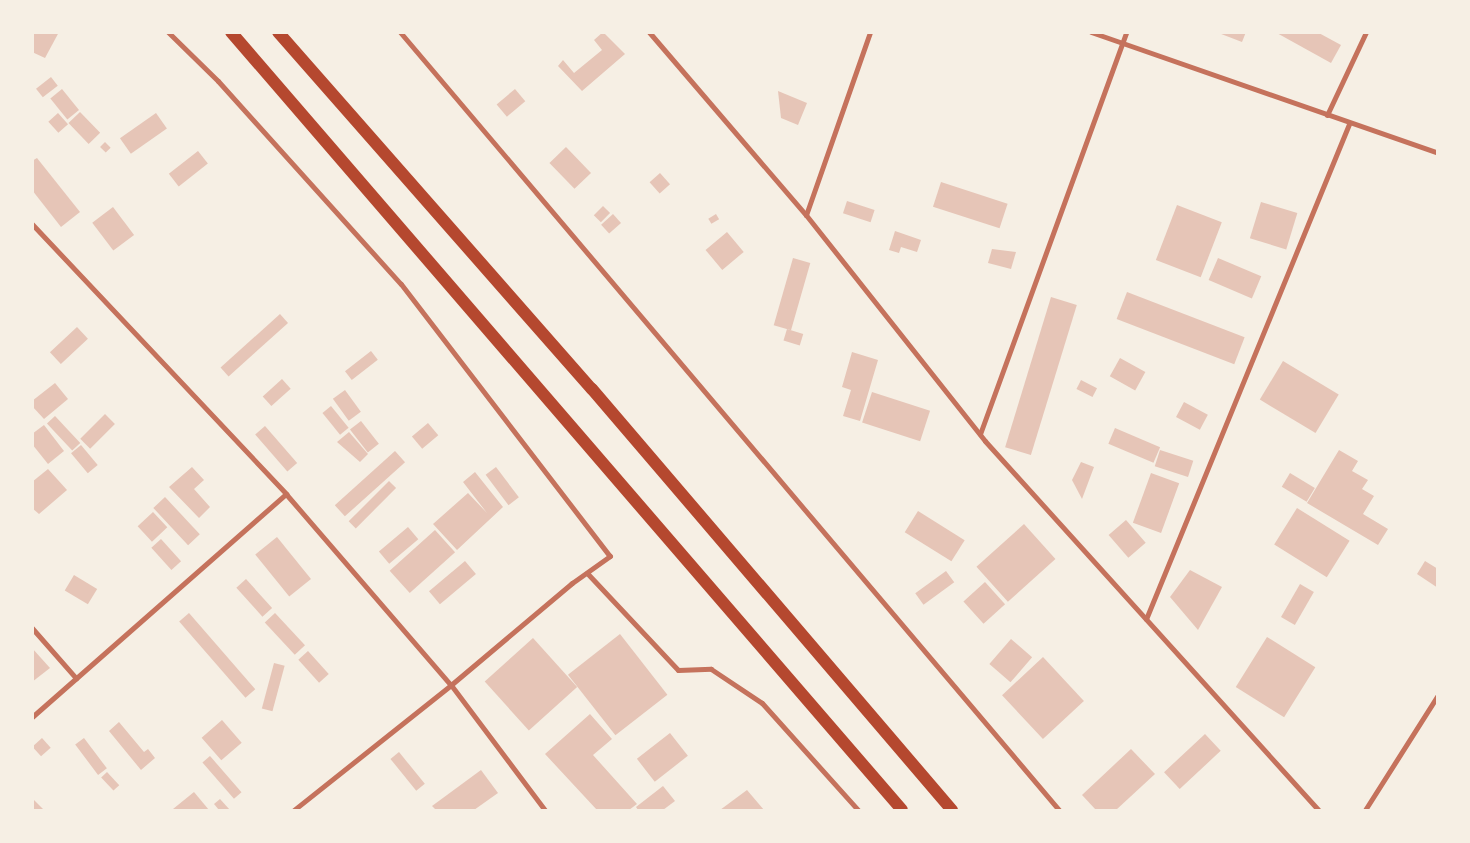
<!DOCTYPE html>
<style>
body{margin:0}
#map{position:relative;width:1470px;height:843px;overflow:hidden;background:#f6efe4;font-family:"PT Serif",serif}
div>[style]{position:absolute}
.building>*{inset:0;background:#e6c5b7;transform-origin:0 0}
.minor>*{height:5px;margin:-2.5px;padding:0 2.5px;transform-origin:2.5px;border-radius:2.5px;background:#c5725c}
.primary>*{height:12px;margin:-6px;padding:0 6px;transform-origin:6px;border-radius:6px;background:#b5482f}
span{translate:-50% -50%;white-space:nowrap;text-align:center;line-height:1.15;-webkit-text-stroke:5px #f6efe4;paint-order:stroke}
.frame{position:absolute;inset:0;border:34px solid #f6efe4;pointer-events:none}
</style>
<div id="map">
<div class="building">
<i style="clip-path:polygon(32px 32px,59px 32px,45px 58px,32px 52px)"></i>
<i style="clip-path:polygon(603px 32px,625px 54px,582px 91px,558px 66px,563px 60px,574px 73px,602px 50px,594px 40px)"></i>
<i style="clip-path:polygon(1216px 32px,1246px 32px,1242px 42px)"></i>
<i style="clip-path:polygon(1275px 32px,1317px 32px,1341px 45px,1331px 63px)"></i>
<i style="left:51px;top:77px;width:11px;height:19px;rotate:52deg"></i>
<i style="left:62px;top:89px;width:27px;height:15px;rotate:51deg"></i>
<i style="left:515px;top:89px;width:16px;height:24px;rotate:50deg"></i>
<i style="clip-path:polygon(778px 91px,807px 103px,798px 125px,781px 118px)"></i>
<i style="left:80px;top:112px;width:29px;height:16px;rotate:46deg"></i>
<i style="left:58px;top:113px;width:15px;height:13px;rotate:48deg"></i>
<i style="left:156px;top:113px;width:19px;height:44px;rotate:55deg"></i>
<i style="left:105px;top:142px;width:8px;height:7px;rotate:45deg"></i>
<i style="left:566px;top:147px;width:36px;height:23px;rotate:46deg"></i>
<i style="left:198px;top:151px;width:16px;height:37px;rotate:52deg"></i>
<i style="clip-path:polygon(37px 158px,80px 212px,61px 227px,32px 190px,32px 161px)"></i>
<i style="left:660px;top:173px;width:15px;height:14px;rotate:48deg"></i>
<i style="left:941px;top:182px;width:70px;height:26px;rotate:18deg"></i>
<i style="left:847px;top:201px;width:29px;height:13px;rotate:18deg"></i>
<i style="left:1261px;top:202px;width:38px;height:38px;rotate:17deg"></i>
<i style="left:1177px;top:205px;width:48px;height:59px;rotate:21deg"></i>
<i style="left:603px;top:206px;width:10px;height:13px;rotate:45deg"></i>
<i style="left:113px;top:207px;width:35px;height:26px;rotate:53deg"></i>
<i style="left:613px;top:214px;width:12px;height:16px;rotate:48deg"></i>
<i style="left:716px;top:214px;width:6px;height:9px;rotate:59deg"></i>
<i style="clip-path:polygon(895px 231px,921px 240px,917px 252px,901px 247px,899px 253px,889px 250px)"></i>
<i style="left:727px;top:232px;width:26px;height:28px;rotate:50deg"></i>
<i style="clip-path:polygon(992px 249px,1016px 252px,1011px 269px,988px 263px)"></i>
<i style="left:793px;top:258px;width:18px;height:70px;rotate:16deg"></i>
<i style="left:1218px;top:258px;width:47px;height:24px;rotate:23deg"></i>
<i style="left:1127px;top:292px;width:126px;height:29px;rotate:21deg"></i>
<i style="left:1051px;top:297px;width:27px;height:157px;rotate:17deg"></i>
<i style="left:280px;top:314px;width:12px;height:80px;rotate:48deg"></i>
<i style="left:77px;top:327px;width:16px;height:37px;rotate:47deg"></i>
<i style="left:787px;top:329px;width:17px;height:12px;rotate:17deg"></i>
<i style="left:371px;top:351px;width:11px;height:33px;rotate:52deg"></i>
<i style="clip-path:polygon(852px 352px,878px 360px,860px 421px,843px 416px,851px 390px,842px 387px)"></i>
<i style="left:1120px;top:358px;width:29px;height:21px;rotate:29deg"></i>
<i style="left:1283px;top:361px;width:65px;height:45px;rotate:31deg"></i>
<i style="left:282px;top:379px;width:13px;height:26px;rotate:48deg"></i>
<i style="left:1081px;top:380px;width:18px;height:10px;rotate:27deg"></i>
<i style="clip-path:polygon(55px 383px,68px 399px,44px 419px,32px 406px,32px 401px)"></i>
<i style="left:345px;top:390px;width:27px;height:15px;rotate:54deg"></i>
<i style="left:872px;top:392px;width:61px;height:32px;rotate:18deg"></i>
<i style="left:1184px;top:402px;width:27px;height:17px;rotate:28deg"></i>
<i style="left:331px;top:406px;width:28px;height:11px;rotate:51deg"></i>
<i style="left:105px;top:414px;width:14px;height:35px;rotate:45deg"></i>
<i style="left:55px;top:416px;width:37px;height:11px;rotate:47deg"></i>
<i style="left:361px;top:421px;width:29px;height:14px;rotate:52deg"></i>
<i style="left:428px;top:423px;width:16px;height:21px;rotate:50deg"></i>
<i style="clip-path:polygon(44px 425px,64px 451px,48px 464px,32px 444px,32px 434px)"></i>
<i style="left:265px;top:426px;width:49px;height:13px;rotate:49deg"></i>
<i style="left:1115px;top:428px;width:49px;height:17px;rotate:23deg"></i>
<i style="clip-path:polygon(349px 432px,368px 454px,360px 462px,337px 442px)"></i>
<i style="left:81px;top:445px;width:26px;height:13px;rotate:50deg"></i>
<i style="left:1160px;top:450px;width:35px;height:17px;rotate:18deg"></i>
<i style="clip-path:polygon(1339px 450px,1358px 461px,1352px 471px,1368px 480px,1362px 489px,1374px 496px,1363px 514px,1388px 529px,1378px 545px,1307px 503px)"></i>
<i style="left:395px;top:451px;width:15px;height:81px;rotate:48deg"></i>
<i style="clip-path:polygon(1081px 462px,1094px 467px,1082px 499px,1072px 480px)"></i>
<i style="clip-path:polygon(192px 467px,204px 480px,194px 489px,210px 507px,199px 518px,169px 487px)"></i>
<i style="left:496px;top:467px;width:38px;height:13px;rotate:53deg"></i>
<i style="clip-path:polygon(48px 469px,67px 490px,39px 514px,32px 508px,32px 482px)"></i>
<i style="clip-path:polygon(475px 472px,503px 507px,457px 550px,433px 524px,468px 493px,487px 513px,463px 482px)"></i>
<i style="left:1151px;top:473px;width:30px;height:53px;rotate:20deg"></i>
<i style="left:1290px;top:473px;width:29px;height:16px;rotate:31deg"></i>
<i style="left:389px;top:481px;width:10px;height:57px;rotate:45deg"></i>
<i style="left:165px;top:497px;width:51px;height:16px;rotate:47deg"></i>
<i style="left:1297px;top:508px;width:62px;height:43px;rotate:32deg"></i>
<i style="left:918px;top:511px;width:55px;height:25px;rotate:32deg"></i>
<i style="left:153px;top:512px;width:21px;height:21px;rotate:47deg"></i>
<i style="left:1126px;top:520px;width:30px;height:23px;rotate:49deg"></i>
<i style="left:1024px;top:524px;width:47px;height:64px;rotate:48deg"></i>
<i style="left:408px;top:527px;width:16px;height:38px;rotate:50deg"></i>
<i style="left:435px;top:530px;width:30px;height:61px;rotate:48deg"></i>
<i style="left:277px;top:537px;width:54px;height:28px;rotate:51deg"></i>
<i style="left:161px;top:539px;width:30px;height:13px;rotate:48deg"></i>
<i style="left:465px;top:561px;width:17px;height:47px;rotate:50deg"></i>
<i style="clip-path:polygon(1425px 561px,1438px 569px,1438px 588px,1417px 574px)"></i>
<i style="clip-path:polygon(1190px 570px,1222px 587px,1198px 630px,1170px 597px)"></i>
<i style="left:946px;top:571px;width:14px;height:38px;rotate:54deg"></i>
<i style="left:74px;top:575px;width:27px;height:18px;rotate:31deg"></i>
<i style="left:246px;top:579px;width:39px;height:13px;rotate:48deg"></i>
<i style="left:985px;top:582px;width:30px;height:29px;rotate:48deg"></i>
<i style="left:1300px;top:584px;width:16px;height:38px;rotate:30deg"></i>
<i style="left:189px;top:613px;width:101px;height:13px;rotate:49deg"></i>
<i style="left:275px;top:613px;width:44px;height:14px;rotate:47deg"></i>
<i style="left:620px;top:634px;width:77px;height:66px;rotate:52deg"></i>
<i style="left:1267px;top:637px;width:57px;height:59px;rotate:32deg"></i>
<i style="left:533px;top:638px;width:66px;height:65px;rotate:48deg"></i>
<i style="left:1011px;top:639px;width:28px;height:33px;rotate:41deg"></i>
<i style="clip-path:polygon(32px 648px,50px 668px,32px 682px)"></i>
<i style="left:308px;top:651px;width:31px;height:13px;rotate:48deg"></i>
<i style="left:1043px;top:657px;width:60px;height:56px;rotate:47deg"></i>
<i style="left:274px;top:663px;width:11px;height:47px;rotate:15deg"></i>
<i style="clip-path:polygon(590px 714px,612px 739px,593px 755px,637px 804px,629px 810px,597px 810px,545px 754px)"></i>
<i style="left:222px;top:720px;width:30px;height:27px;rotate:49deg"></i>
<i style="clip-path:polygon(119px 722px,144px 752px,148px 749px,155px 758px,141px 770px,109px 731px)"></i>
<i style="left:670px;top:733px;width:29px;height:42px;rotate:52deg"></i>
<i style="left:1205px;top:734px;width:23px;height:56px;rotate:47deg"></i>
<i style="left:42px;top:738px;width:13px;height:13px;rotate:48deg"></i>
<i style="left:84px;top:738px;width:38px;height:11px;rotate:53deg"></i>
<i style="clip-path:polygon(1131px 749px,1155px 774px,1116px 810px,1096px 810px,1082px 795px)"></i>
<i style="left:399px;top:752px;width:41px;height:11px;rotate:51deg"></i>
<i style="left:210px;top:756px;width:48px;height:10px;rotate:49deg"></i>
<i style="clip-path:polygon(481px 770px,498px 793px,474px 810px,436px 810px,432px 806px)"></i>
<i style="left:107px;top:772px;width:18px;height:8px;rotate:47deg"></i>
<i style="clip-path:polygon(663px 786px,675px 801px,663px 810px,638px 810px,636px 807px)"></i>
<i style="clip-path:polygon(747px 790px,764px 810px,720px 810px)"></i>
<i style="clip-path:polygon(194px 792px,209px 810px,174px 810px,173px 809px)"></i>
<i style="clip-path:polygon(32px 798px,44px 810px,32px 810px)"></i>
<i style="clip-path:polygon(220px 799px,230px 810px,219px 810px,214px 804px)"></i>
</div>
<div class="minor">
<i style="left:168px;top:32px;width:70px;rotate:44.4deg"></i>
<i style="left:218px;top:81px;width:273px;rotate:48deg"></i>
<i style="left:401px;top:284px;width:343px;rotate:52.5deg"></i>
<i style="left:610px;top:556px;width:47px;rotate:144.6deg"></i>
<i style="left:572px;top:583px;width:158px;rotate:139.9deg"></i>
<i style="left:451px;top:685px;width:201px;rotate:141.5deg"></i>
<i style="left:400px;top:32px;width:1020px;rotate:49.73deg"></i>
<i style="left:649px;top:32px;width:241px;rotate:49.4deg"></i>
<i style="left:806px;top:215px;width:288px;rotate:51.6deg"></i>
<i style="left:985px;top:441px;width:497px;rotate:47.9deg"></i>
<i style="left:1091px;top:32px;width:367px;rotate:19.2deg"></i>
<i style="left:1327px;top:115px;width:92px;rotate:-64.8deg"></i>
<i style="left:806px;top:215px;width:194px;rotate:-70.7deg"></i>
<i style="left:32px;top:224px;width:371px;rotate:46.7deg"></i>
<i style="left:286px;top:494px;width:252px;rotate:49.2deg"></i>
<i style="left:451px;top:685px;width:156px;rotate:53.1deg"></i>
<i style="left:980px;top:434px;width:428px;rotate:-70deg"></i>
<i style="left:587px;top:573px;width:133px;rotate:46.8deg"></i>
<i style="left:678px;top:670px;width:33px;rotate:-2deg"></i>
<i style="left:711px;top:669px;width:61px;rotate:33.7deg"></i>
<i style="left:762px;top:703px;width:144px;rotate:48.1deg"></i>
<i style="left:1146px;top:619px;width:535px;rotate:-67.7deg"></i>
<i style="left:32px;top:628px;width:67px;rotate:48.7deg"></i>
<i style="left:32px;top:717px;width:338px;rotate:-41.3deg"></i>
<i style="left:1365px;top:810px;width:136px;rotate:-57.6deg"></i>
</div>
<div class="primary">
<i style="left:231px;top:32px;width:1027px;rotate:49.22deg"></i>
<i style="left:278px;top:32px;width:475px;rotate:48.7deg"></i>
<i style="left:592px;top:389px;width:554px;rotate:49.47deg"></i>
</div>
<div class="frame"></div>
</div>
